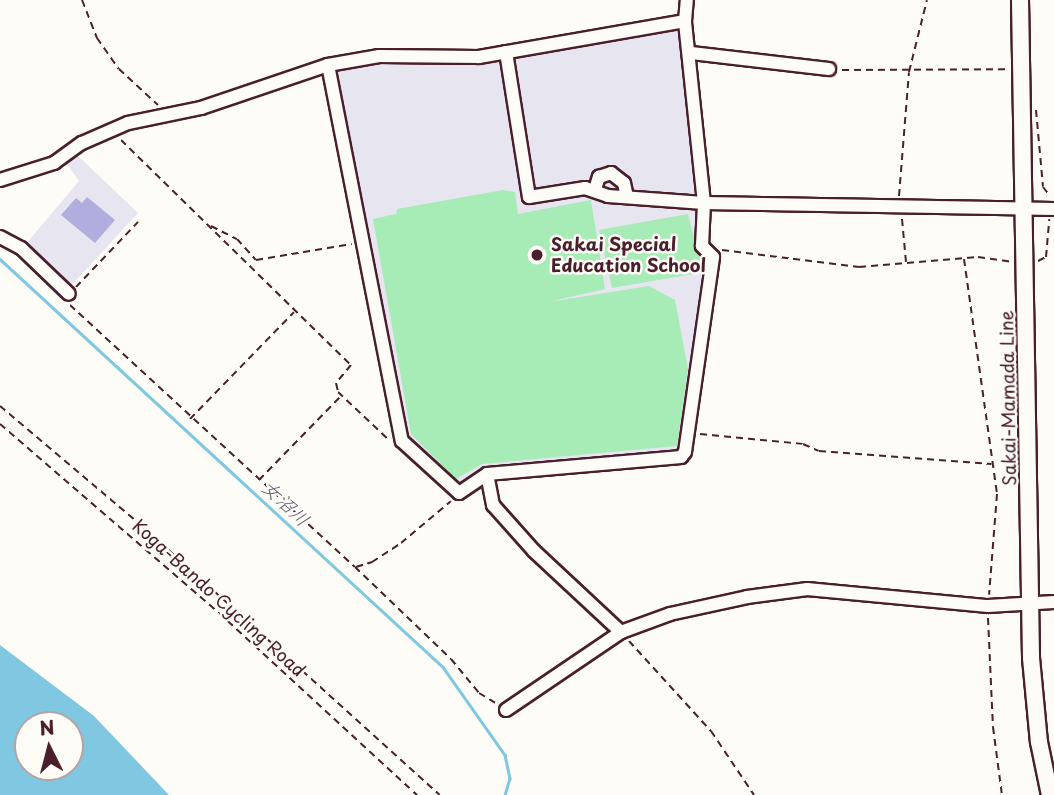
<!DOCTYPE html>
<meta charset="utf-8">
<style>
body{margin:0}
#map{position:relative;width:1054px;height:795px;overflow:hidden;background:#fdfcf7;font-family:"Playpen Sans","Klee One",sans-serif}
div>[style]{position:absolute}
.built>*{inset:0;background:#e6e5f0}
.green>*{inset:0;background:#a7ebb7}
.water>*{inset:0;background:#80c8e1}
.stream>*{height:2.5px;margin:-1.25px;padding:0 1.25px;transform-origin:1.25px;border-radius:1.25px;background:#80c8e1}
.building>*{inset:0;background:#b1aedf}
.path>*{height:2px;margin-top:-1px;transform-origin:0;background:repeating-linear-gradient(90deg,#4a1f2b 0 7px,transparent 0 12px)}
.roads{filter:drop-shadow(2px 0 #4a1f2b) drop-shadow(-2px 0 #4a1f2b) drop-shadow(0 2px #4a1f2b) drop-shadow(0 -2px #4a1f2b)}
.minor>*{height:12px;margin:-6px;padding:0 6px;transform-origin:6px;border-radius:6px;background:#fdfcf7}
.major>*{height:16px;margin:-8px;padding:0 8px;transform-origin:8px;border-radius:8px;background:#fdfcf7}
.dots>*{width:19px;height:19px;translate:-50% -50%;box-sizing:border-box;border:4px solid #fdfcf7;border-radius:50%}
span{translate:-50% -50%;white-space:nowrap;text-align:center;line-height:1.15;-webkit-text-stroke:5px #fdfcf7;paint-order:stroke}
.poi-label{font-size:18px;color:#4a1f2b;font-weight:700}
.left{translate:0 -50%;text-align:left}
.street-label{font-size:18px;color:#4a1f2b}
.water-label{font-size:19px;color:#5d5a6b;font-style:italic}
.north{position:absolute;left:14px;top:711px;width:70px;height:70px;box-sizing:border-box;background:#fdfcf7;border:2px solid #b5a4a5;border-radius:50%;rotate:354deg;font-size:19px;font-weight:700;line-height:28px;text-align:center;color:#4a1f2b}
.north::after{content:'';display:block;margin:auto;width:24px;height:32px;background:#4a1f2b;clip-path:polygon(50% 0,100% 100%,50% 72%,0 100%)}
</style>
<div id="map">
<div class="built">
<i style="clip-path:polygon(654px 28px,680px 29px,709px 261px,680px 453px,484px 469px,458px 486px,407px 438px,334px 72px,380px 60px,475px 65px)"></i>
<i style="clip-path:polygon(75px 153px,138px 213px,68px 289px,25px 245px,79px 181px,66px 163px)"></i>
</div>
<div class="green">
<i style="clip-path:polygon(503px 190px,515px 192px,518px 214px,591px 200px,605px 289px,548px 302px,649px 286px,675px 300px,688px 369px,677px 446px,482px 464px,456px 479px,411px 434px,373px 219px,396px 214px,397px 209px)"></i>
<i style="clip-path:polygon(688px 214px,697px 250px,706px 261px,705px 272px,612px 288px,599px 230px)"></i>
</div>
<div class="water">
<i style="clip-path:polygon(evenodd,0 645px,94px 716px,169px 795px,0 795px,0 645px,28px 725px,70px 725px,70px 767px,28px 767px,28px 725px)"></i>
</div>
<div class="stream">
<i style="left:0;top:259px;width:602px;rotate:42.64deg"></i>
<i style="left:443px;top:667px;width:108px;rotate:54.8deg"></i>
<i style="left:505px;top:755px;width:24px;rotate:78deg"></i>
<i style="left:510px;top:778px;width:18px;rotate:106deg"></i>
</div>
<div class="building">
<i style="clip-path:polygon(87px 197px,115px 220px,95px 243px,61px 215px,76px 198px,82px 203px)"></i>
</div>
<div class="path">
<i style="left:82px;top:0;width:41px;rotate:68.5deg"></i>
<i style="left:97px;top:38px;width:38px;rotate:55deg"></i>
<i style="left:119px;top:69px;width:53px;rotate:42.7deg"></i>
<i style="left:842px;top:70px;width:165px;rotate:-0.3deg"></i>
<i style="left:1036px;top:110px;width:77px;rotate:84.8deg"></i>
<i style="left:1043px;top:187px;width:11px;rotate:52deg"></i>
<i style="left:121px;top:140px;width:322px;rotate:44.4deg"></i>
<i style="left:351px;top:365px;width:23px;rotate:130deg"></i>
<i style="left:336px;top:383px;width:9px;rotate:77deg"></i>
<i style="left:338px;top:392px;width:70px;rotate:43.3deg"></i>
<i style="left:899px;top:196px;width:124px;rotate:-85.4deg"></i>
<i style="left:909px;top:72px;width:74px;rotate:-76deg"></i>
<i style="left:902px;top:219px;width:43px;rotate:84.7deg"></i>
<i style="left:211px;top:226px;width:29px;rotate:27deg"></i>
<i style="left:237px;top:239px;width:28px;rotate:48deg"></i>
<i style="left:256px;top:260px;width:97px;rotate:-9.5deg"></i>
<i style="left:722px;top:250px;width:138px;rotate:7.1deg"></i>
<i style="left:859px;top:267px;width:119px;rotate:-4.8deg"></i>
<i style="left:978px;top:257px;width:34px;rotate:8deg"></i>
<i style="left:964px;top:259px;width:237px;rotate:82deg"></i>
<i style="left:997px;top:494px;width:101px;rotate:94.5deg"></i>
<i style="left:1038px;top:261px;width:9px;rotate:-27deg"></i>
<i style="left:1046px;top:257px;width:38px;rotate:-85deg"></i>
<i style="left:76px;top:287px;width:90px;rotate:-46.4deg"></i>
<i style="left:70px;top:305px;width:387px;rotate:42.6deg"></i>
<i style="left:355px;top:567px;width:133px;rotate:43.8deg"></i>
<i style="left:451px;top:659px;width:44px;rotate:50.5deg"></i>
<i style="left:479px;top:693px;width:21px;rotate:31deg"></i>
<i style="left:0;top:406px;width:186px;rotate:40.2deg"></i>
<i style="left:142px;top:526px;width:401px;rotate:42.1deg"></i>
<i style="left:190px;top:419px;width:149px;rotate:-45.8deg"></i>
<i style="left:0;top:424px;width:289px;rotate:40.8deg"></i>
<i style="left:219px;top:613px;width:269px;rotate:42.6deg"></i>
<i style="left:700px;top:434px;width:103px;rotate:5.5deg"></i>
<i style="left:803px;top:444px;width:17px;rotate:24deg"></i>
<i style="left:819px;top:451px;width:173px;rotate:4.3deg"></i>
<i style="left:259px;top:480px;width:117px;rotate:-45.7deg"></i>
<i style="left:356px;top:567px;width:17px;rotate:-17deg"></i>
<i style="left:372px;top:562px;width:35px;rotate:-33deg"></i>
<i style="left:401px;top:543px;width:65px;rotate:-40deg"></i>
<i style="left:988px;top:618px;width:109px;rotate:87.4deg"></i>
<i style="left:993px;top:727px;width:69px;rotate:82.5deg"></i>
<i style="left:629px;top:641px;width:122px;rotate:47.7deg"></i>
<i style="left:711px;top:731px;width:77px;rotate:56.1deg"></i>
</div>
<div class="roads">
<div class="minor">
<i style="left:506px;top:52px;width:147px;rotate:81deg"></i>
<i style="left:529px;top:197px;width:57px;rotate:-9.1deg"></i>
<i style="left:585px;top:188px;width:24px;rotate:19deg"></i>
<i style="left:608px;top:196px;width:96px;rotate:4.2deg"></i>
<i style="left:704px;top:203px;width:350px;rotate:1deg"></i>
<i style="left:691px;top:53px;width:139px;rotate:6.6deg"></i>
<i style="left:328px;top:65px;width:383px;rotate:78.9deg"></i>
<i style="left:402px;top:441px;width:77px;rotate:42.4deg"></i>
<i style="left:459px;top:493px;width:34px;rotate:-34deg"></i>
<i style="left:487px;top:474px;width:195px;rotate:-5deg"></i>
<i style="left:681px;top:457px;width:6px;rotate:-51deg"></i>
<i style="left:685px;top:452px;width:197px;rotate:-81.8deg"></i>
<i style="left:713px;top:257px;width:16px;rotate:-135deg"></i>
<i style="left:702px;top:246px;width:43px;rotate:-87.3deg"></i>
<i style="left:704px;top:203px;width:183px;rotate:-96deg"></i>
<i style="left:685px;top:21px;width:21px;rotate:-85deg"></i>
<i style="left:0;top:180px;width:57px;rotate:-17.5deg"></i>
<i style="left:54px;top:163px;width:34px;rotate:-36deg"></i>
<i style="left:82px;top:143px;width:50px;rotate:-23.5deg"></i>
<i style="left:128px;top:123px;width:75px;rotate:-11.6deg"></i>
<i style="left:201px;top:108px;width:134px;rotate:-18.7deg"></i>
<i style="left:328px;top:65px;width:52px;rotate:-10deg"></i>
<i style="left:379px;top:56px;width:100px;rotate:0.6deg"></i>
<i style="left:479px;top:57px;width:209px;rotate:-9.9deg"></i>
<i style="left:595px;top:189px;width:13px;rotate:-72deg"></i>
<i style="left:599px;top:177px;width:13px;rotate:-18deg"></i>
<i style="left:611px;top:173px;width:16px;rotate:38deg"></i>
<i style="left:624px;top:183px;width:14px;rotate:78deg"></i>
<i style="left:0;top:237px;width:24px;rotate:28deg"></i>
<i style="left:21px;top:248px;width:66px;rotate:43.8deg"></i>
<i style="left:487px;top:474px;width:32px;rotate:79deg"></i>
<i style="left:493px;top:505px;width:62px;rotate:48.3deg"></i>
<i style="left:534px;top:551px;width:119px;rotate:43deg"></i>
<i style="left:506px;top:710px;width:139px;rotate:-34.1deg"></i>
<i style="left:621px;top:632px;width:52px;rotate:-20.2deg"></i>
<i style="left:670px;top:614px;width:79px;rotate:-12.4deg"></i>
<i style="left:747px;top:597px;width:61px;rotate:-7.6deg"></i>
<i style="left:807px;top:589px;width:182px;rotate:5.4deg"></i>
<i style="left:988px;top:606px;width:66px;rotate:-3.5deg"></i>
</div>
<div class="major">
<i style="left:1020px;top:0;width:658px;rotate:89.04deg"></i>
<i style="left:1031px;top:658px;width:84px;rotate:84.6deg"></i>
<i style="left:1039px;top:742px;width:54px;rotate:78.3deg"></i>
</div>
</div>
<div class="dots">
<i style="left:537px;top:255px;background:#4a1f2b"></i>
</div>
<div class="poi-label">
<span class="left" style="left:551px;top:255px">Sakai Special<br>Education School</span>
</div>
<div class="street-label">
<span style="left:1008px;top:398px;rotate:-91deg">Sakai-Mamada Line</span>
<span style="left:219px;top:598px;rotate:42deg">Koga-Bando Cycling Road</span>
</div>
<div class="water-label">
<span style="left:286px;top:503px;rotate:43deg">女沼川</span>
</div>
<div class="north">N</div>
</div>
